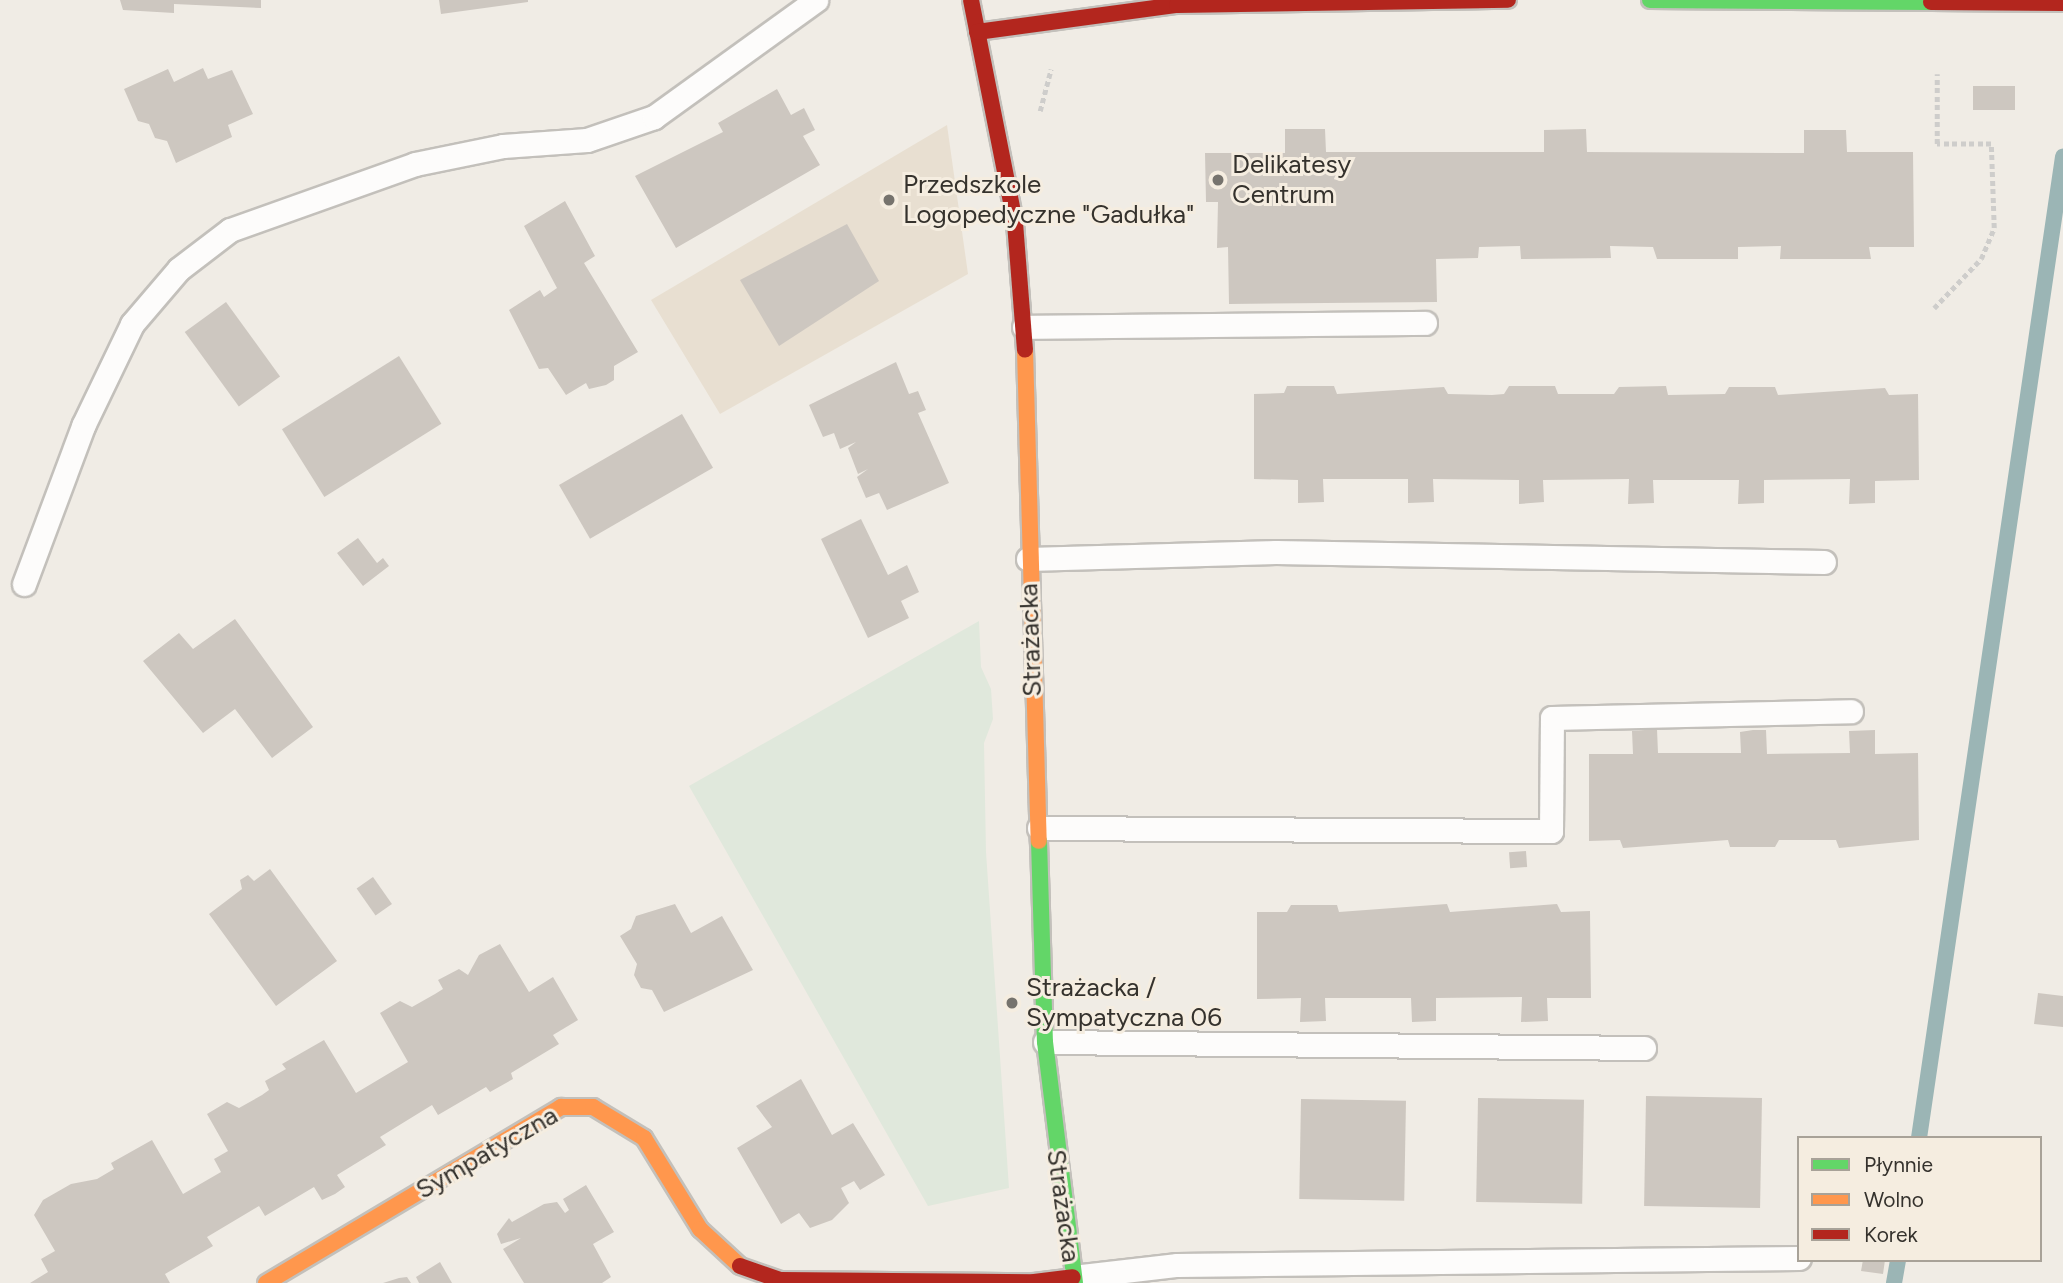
<!DOCTYPE html>
<meta charset="utf-8">
<style>
body{margin:0}
#map{position:relative;width:2063px;height:1283px;overflow:hidden;background:#f0ece5;font-family:Figtree,sans-serif}
div>[style]{position:absolute}
.built>*{inset:0;background:#e8dfd1}
.green>*{inset:0;background:#e0e8dc}
.stream>*{height:16px;margin:-8px;padding:0 8px;transform-origin:8px;border-radius:8px;background:#9bb5b5}
.building>*{inset:0;background:#cdc7c0;transform-origin:0 0}
.path>*{height:4.5px;margin-top:-2.25px;transform-origin:0;background:repeating-linear-gradient(90deg,#cecdcb 0 5px,transparent 0 8.5px)}
.roads{filter:drop-shadow(2px 0 #c3c0bb) drop-shadow(-2px 0 #c3c0bb) drop-shadow(0 2px #c3c0bb) drop-shadow(0 -2px #c3c0bb)}
.lane>*{height:23px;margin:-11.5px;padding:0 11.5px;transform-origin:11.5px;border-radius:11.5px;background:#fdfcfb}
.fast>*{height:16px;margin:-8px;padding:0 8px;transform-origin:8px;border-radius:8px;background:#63d668}
.slow>*{height:16px;margin:-8px;padding:0 8px;transform-origin:8px;border-radius:8px;background:#ff974d}
.jam>*{height:16px;margin:-8px;padding:0 8px;transform-origin:8px;border-radius:8px;background:#b3261e}
.dots>*{width:19px;height:19px;translate:-50% -50%;box-sizing:border-box;border:4px solid #f5ede0;border-radius:50%}
span{translate:-50% -50%;white-space:nowrap;text-align:center;line-height:1.15;-webkit-text-stroke:6px #f5ede0;paint-order:stroke}
.poi-label{font-size:26px;color:#35322d}
.left{translate:0 -50%;text-align:left}
.street-label{font-size:26px;color:#35322d}
.legend{position:absolute;left:1797px;top:1136px;width:245px;height:126px;box-sizing:border-box;background:#f5ede0;border:2px solid #a8a298;margin:0;padding:9px 12px;list-style:none;font-size:21px;color:#35322d}
.legend li{display:flex;align-items:center;gap:14px;height:35px}
.legend b{width:35px;border:2px solid #a8a298}
</style>
<div id="map">
<div class="built">
<i style="clip-path:polygon(947px 125px,968px 274px,720px 414px,651px 300px)"></i>
</div>
<div class="green">
<i style="clip-path:polygon(979px 621px,981px 667px,991px 689px,993px 719px,984px 743px,986px 852px,1009px 1188px,928px 1206px,689px 786px)"></i>
</div>
<div class="stream">
<i style="left:1919px;top:1138px;width:992px;rotate:-81.65deg"></i>
<i style="left:1894px;top:1283px;width:23px;rotate:-80deg"></i>
</div>
<div class="building">
<i style="clip-path:polygon(120px 0,261px 0,261px 8px,174px 4px,174px 13px,123px 10px)"></i>
<i style="clip-path:polygon(439px 0,528px 0,528px 2px,441px 14px)"></i>
<i style="clip-path:polygon(203px 68px,208px 79px,232px 70px,253px 114px,228px 125px,232px 137px,176px 163px,167px 141px,155px 138px,149px 124px,138px 121px,124px 89px,168px 69px,174px 82px)"></i>
<i style="left:1973px;top:86px;width:42px;height:24px"></i>
<i style="clip-path:polygon(777px 89px,791px 115px,804px 108px,815px 130px,803px 136px,820px 165px,676px 248px,635px 176px,723px 132px,718px 123px)"></i>
<i style="clip-path:polygon(1285px 129px,1325px 129px,1326px 152px,1544px 152px,1544px 130px,1586px 129px,1587px 152px,1804px 153px,1804px 130px,1846px 130px,1847px 152px,1913px 152px,1914px 247px,1869px 247px,1871px 259px,1780px 259px,1781px 246px,1738px 247px,1738px 259px,1657px 259px,1653px 247px,1610px 246px,1611px 258px,1521px 259px,1520px 246px,1479px 247px,1478px 258px,1436px 259px,1437px 302px,1229px 304px,1228px 247px,1217px 248px,1218px 202px,1206px 202px,1205px 153px,1285px 153px)"></i>
<i style="clip-path:polygon(565px 201px,595px 256px,584px 263px,638px 352px,614px 366px,614px 380px,606px 385px,589px 389px,586px 383px,566px 395px,548px 368px,539px 369px,509px 310px,540px 290px,544px 297px,557px 288px,524px 226px)"></i>
<i style="clip-path:polygon(847px 224px,879px 281px,779px 346px,740px 280px)"></i>
<i style="left:226px;top:302px;width:92px;height:51px;rotate:54deg"></i>
<i style="left:399px;top:356px;width:80px;height:138px;rotate:58deg"></i>
<i style="clip-path:polygon(896px 362px,909px 394px,918px 391px,926px 410px,918px 413px,949px 483px,887px 510px,879px 493px,866px 498px,857px 477px,868px 469px,858px 474px,848px 448px,856px 442px,840px 449px,834px 433px,823px 437px,809px 405px)"></i>
<i style="clip-path:polygon(1287px 386px,1334px 386px,1337px 394px,1444px 387px,1448px 394px,1492px 395px,1504px 394px,1509px 386px,1555px 386px,1558px 394px,1614px 394px,1619px 387px,1666px 386px,1668px 395px,1725px 394px,1729px 387px,1775px 387px,1778px 395px,1885px 388px,1889px 395px,1918px 394px,1919px 480px,1875px 481px,1875px 503px,1849px 504px,1850px 479px,1764px 480px,1764px 503px,1738px 504px,1739px 480px,1653px 480px,1654px 503px,1628px 504px,1629px 479px,1543px 480px,1544px 502px,1519px 504px,1519px 480px,1433px 479px,1434px 502px,1408px 503px,1408px 479px,1323px 479px,1324px 502px,1298px 503px,1298px 480px,1254px 479px,1254px 394px,1284px 393px)"></i>
<i style="left:682px;top:414px;width:62px;height:142px;rotate:60deg"></i>
<i style="clip-path:polygon(861px 519px,888px 575px,907px 565px,919px 592px,901px 601px,909px 618px,868px 638px,821px 539px)"></i>
<i style="clip-path:polygon(358px 538px,377px 563px,383px 558px,389px 566px,363px 586px,337px 553px)"></i>
<i style="clip-path:polygon(235px 619px,313px 727px,272px 758px,235px 709px,203px 733px,143px 661px,179px 633px,193px 649px)"></i>
<i style="clip-path:polygon(1657px 729px,1658px 753px,1741px 753px,1740px 732px,1753px 730px,1766px 730px,1767px 754px,1850px 753px,1849px 731px,1875px 730px,1875px 754px,1918px 753px,1919px 840px,1839px 848px,1836px 840px,1779px 840px,1775px 847px,1730px 847px,1728px 840px,1623px 848px,1620px 840px,1589px 841px,1589px 754px,1633px 754px,1632px 731px)"></i>
<i style="left:1526px;top:851px;width:16px;height:17px;rotate:86deg"></i>
<i style="clip-path:polygon(270px 869px,337px 961px,276px 1006px,209px 914px,242px 889px,240px 880px,248px 875px,254px 881px)"></i>
<i style="left:373px;top:877px;width:33px;height:20px;rotate:55deg"></i>
<i style="clip-path:polygon(675px 904px,691px 933px,722px 916px,753px 970px,664px 1012px,652px 990px,641px 988px,634px 975px,637px 964px,620px 936px,631px 929px,636px 916px)"></i>
<i style="clip-path:polygon(1447px 904px,1450px 912px,1557px 904px,1561px 912px,1590px 911px,1591px 998px,1547px 998px,1548px 1021px,1521px 1022px,1522px 997px,1436px 998px,1436px 1021px,1412px 1022px,1411px 998px,1325px 998px,1326px 1021px,1300px 1022px,1301px 998px,1257px 999px,1257px 912px,1287px 912px,1291px 905px,1337px 905px,1339px 912px)"></i>
<i style="clip-path:polygon(500px 944px,529px 992px,553px 977px,578px 1020px,553px 1035px,559px 1044px,511px 1073px,513px 1079px,490px 1092px,486px 1087px,438px 1115px,432px 1105px,380px 1137px,386px 1145px,337px 1175px,345px 1187px,335px 1194px,322px 1200px,314px 1187px,265px 1216px,259px 1206px,207px 1237px,213px 1246px,165px 1274px,170px 1283px,30px 1283px,48px 1272px,41px 1259px,55px 1251px,34px 1215px,43px 1200px,71px 1184px,97px 1179px,114px 1169px,111px 1163px,152px 1140px,183px 1194px,221px 1172px,214px 1159px,228px 1151px,207px 1114px,227px 1102px,239px 1108px,262px 1095px,269px 1090px,265px 1081px,286px 1069px,282px 1064px,324px 1040px,356px 1093px,408px 1062px,380px 1013px,400px 1001px,412px 1007px,435px 994px,443px 989px,438px 980px,459px 969px,468px 975px,479px 955px)"></i>
<i style="clip-path:polygon(2038px 993px,2063px 996px,2063px 1027px,2034px 1024px)"></i>
<i style="clip-path:polygon(801px 1079px,832px 1135px,853px 1123px,885px 1175px,860px 1190px,854px 1181px,841px 1188px,849px 1203px,832px 1220px,810px 1228px,799px 1213px,781px 1224px,737px 1148px,772px 1127px,756px 1106px)"></i>
<i style="left:1646px;top:1096px;width:116px;height:110px;rotate:1deg"></i>
<i style="left:1478px;top:1098px;width:106px;height:104px;rotate:1deg"></i>
<i style="left:1301px;top:1099px;width:105px;height:100px;rotate:1deg"></i>
<i style="clip-path:polygon(586px 1185px,614px 1232px,593px 1244px,611px 1277px,602px 1283px,524px 1283px,503px 1249px,521px 1238px,501px 1244px,497px 1234px,509px 1218px,512px 1222px,544px 1204px,557px 1202px,565px 1213px,569px 1210px,563px 1199px)"></i>
<i style="clip-path:polygon(1863px 1260px,1885px 1260px,1883px 1274px,1861px 1271px)"></i>
<i style="clip-path:polygon(440px 1262px,452px 1283px,419px 1283px,416px 1277px)"></i>
<i style="clip-path:polygon(407px 1277px,411px 1283px,383px 1283px,399px 1278px)"></i>
</div>
<div class="path">
<i style="left:1040px;top:111px;width:43px;rotate:-75.3deg"></i>
<i style="left:1934px;top:308px;width:68px;rotate:-46.2deg"></i>
<i style="left:1981px;top:259px;width:34px;rotate:-67deg"></i>
<i style="left:1994px;top:228px;width:84px;rotate:-92deg"></i>
<i style="left:1991px;top:144px;width:54px;rotate:180deg"></i>
<i style="left:1937px;top:144px;width:70px;rotate:-90deg"></i>
</div>
<div class="roads">
<div class="lane">
<i style="left:1024px;top:327px;width:401px;rotate:-0.6deg"></i>
<i style="left:1028px;top:559px;width:248px;rotate:-1.6deg"></i>
<i style="left:1276px;top:552px;width:548px;rotate:1.05deg"></i>
<i style="left:24px;top:584px;width:169px;rotate:-69.5deg"></i>
<i style="left:83px;top:426px;width:113px;rotate:-64.3deg"></i>
<i style="left:132px;top:324px;width:72px;rotate:-49.5deg"></i>
<i style="left:179px;top:269px;width:64px;rotate:-37.4deg"></i>
<i style="left:230px;top:230px;width:196px;rotate:-19.6deg"></i>
<i style="left:415px;top:164px;width:90px;rotate:-11.6deg"></i>
<i style="left:503px;top:146px;width:84px;rotate:-4.1deg"></i>
<i style="left:587px;top:140px;width:71px;rotate:-18.9deg"></i>
<i style="left:654px;top:117px;width:200px;rotate:-35.8deg"></i>
<i style="left:1039px;top:828px;width:512px;rotate:0.34deg"></i>
<i style="left:1551px;top:831px;width:113px;rotate:-89.5deg"></i>
<i style="left:1552px;top:718px;width:299px;rotate:-1.3deg"></i>
<i style="left:1045px;top:1042px;width:599px;rotate:0.57deg"></i>
<i style="left:1073px;top:1277px;width:105px;rotate:-6.6deg"></i>
<i style="left:1177px;top:1265px;width:622px;rotate:-0.64deg"></i>
</div>
<div class="fast">
<i style="left:1650px;top:0;width:281px;rotate:0.4deg"></i>
<i style="left:1039px;top:841px;width:201px;rotate:88.3deg"></i>
<i style="left:1045px;top:1042px;width:243px;rotate:82.9deg"></i>
</div>
<div class="slow">
<i style="left:1025px;top:350px;width:491px;rotate:88.4deg"></i>
<i style="left:266px;top:1283px;width:344px;rotate:-30.8deg"></i>
<i style="left:561px;top:1107px;width:32px"></i>
<i style="left:593px;top:1107px;width:60px;rotate:31.3deg"></i>
<i style="left:644px;top:1138px;width:107px;rotate:58.4deg"></i>
<i style="left:700px;top:1229px;width:54px;rotate:42.8deg"></i>
</div>
<div class="jam">
<i style="left:971px;top:0;width:227px;rotate:78.8deg"></i>
<i style="left:1015px;top:223px;width:127px;rotate:85.5deg"></i>
<i style="left:1931px;top:2px;width:132px;rotate:0.4deg"></i>
<i style="left:977px;top:32px;width:202px;rotate:-7.7deg"></i>
<i style="left:1177px;top:5px;width:331px;rotate:-0.9deg"></i>
<i style="left:740px;top:1266px;width:42px;rotate:19.3deg"></i>
<i style="left:780px;top:1280px;width:254px;rotate:0.5deg"></i>
<i style="left:1034px;top:1282px;width:39px;rotate:-7deg"></i>
</div>
</div>
<div class="dots">
<i style="left:1218px;top:180px;background:#76736d"></i>
<i style="left:889px;top:200px;background:#76736d"></i>
<i style="left:1012px;top:1003px;background:#76736d"></i>
</div>
<div class="poi-label">
<span class="left" style="left:1232px;top:180px">Delikatesy<br>Centrum</span>
<span class="left" style="left:903px;top:200px">Przedszkole<br>Logopedyczne "Gadułka"</span>
<span class="left" style="left:1026px;top:1003px">Strażacka /<br>Sympatyczna 06</span>
</div>
<div class="street-label">
<span style="left:1031px;top:640px;rotate:-92deg">Strażacka</span>
<span style="left:487px;top:1153px;rotate:-30deg">Sympatyczna</span>
<span style="left:1063px;top:1206px;rotate:82deg">Strażacka</span>
</div>
<ul class="legend">
<li><b style="height:9px;background:#63d668"></b>Płynnie</li>
<li><b style="height:9px;background:#ff974d"></b>Wolno</li>
<li><b style="height:9px;background:#b3261e"></b>Korek</li>
</ul>
</div>
